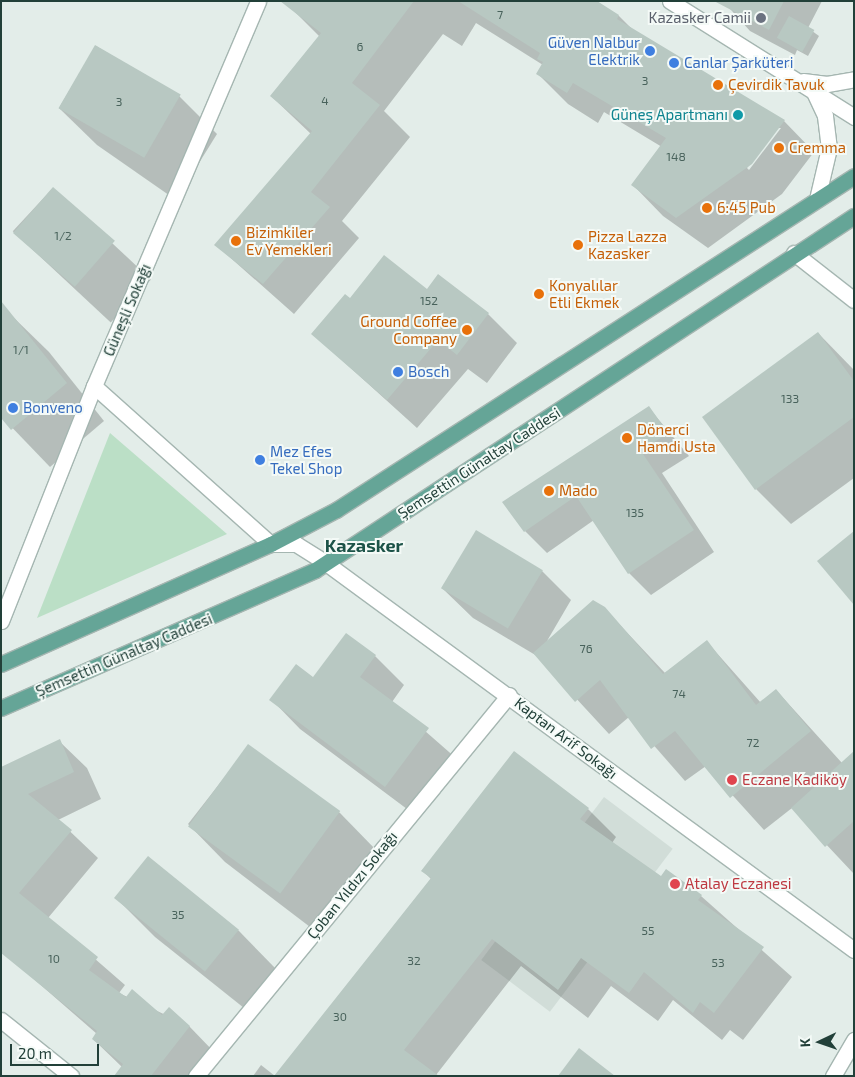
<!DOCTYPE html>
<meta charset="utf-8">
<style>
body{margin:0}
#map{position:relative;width:855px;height:1077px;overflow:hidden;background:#e3ede9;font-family:"Exo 2",sans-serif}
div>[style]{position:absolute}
.built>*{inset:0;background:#d1ddd8;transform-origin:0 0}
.green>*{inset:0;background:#bbdfc6}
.shadow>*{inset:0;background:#0003;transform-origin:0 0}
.building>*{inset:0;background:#b8c8c2;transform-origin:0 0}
.roads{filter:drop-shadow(1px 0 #a5b6b1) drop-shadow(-1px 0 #a5b6b1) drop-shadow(0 1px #a5b6b1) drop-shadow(0 -1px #a5b6b1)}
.minor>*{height:15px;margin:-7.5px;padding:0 7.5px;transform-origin:7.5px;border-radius:7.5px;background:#fff}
.major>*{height:15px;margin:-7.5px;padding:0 7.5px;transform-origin:7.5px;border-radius:7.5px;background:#65a597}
.dots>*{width:14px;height:14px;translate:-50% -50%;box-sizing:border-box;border:2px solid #f4faf7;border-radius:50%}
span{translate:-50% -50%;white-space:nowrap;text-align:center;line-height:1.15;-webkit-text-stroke:4px #f4faf7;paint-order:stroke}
.number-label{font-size:12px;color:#48625b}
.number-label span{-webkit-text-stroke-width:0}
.worship-label{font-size:15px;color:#5b616d}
.right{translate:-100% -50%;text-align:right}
.shop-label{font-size:15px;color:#366cbe}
.left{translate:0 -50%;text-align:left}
.food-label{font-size:15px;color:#c56008}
.culture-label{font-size:15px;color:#0d838f}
.street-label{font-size:15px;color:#224039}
.health-label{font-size:15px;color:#be3a42}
.quarter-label{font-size:18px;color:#1c5348;font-weight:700}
.frame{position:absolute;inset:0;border:2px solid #224039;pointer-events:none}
.north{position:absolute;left:795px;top:1017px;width:50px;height:50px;-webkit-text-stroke:4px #f4faf7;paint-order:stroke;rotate:267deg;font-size:14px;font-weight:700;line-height:20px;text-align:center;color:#224039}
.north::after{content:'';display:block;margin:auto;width:18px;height:22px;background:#224039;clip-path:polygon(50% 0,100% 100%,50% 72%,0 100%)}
.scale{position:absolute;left:10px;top:1044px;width:89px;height:22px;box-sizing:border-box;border:2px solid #224039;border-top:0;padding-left:6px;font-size:15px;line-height:18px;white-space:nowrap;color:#224039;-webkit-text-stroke:4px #f4faf7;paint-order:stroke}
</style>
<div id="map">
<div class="built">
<i style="left:604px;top:797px;width:86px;height:204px;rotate:37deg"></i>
</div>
<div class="green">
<i style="clip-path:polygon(110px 433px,227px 534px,37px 618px)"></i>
</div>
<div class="shadow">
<i style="clip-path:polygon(evenodd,388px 1px,579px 1px,619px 16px,635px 32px,784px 121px,814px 152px,782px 194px,708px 248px,663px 216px,633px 185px,662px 147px,604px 112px,598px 123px,568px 104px,538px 74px,543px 65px,476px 23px,462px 46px,443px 34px,384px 111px,410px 137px,342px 221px,359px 238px,294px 314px,216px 245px,311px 134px,271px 96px,320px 37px,292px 9px,388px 1px,778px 128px,781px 128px,749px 170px,747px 168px,778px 128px)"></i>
<i style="clip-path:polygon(723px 1px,822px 1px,808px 28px,819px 36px,808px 56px,797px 50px,795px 55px,750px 31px)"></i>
<i style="clip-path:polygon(96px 46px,179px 96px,217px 134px,176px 200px,97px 145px,59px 108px)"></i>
<i style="left:53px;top:188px;width:134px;height:59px;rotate:43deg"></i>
<i style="clip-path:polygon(428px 290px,488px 314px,517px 343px,487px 383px,468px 369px,417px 428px,313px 334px)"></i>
<i style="clip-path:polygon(11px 315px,49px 352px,104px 421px,50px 467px,1px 416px)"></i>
<i style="clip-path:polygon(818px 333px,854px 370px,854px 478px,791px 524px,756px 489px)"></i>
<i style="clip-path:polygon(649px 408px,689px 456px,662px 473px,714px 552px,651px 595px,629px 573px,594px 520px,547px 553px,525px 531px)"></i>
<i style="clip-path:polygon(542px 571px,571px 600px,547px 641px,604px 608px,665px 673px,707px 642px,761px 703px,776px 690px,842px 763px,854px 753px,854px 874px,792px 808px,764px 830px,706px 766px,685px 781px,629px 717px,609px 734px,537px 656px,473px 618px,443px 589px)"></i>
<i style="clip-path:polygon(375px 656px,404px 685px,392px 702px,457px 759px,415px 815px,300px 729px,271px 699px)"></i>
<i style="clip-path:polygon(59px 741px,87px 768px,101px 799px,58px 820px,98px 858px,48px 918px,125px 985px,119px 993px,189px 1026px,216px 1054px,199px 1076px,122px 1076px,122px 1067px,93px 1039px,97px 1034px,12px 960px,1px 769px)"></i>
<i style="clip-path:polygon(249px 746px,340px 813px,377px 851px,314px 930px,225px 862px,188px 824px)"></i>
<i style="clip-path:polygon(588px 809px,616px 837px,612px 843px,661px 877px,701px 896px,792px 977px,743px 1040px,730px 1030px,722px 1040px,673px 1000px,658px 1021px,611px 986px,588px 1018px,521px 966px,436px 1075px,275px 1076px,431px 879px,422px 870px)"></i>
<i style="clip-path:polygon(148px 857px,239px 931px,276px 969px,244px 1008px,155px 937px,117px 899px)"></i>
<i style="clip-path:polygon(261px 1065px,275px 1076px,253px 1076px)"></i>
</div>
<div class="building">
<i style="clip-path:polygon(280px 1px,414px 1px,352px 83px,380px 105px,311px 192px,330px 207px,263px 284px,214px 245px,312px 131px,270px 96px,321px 33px)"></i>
<i style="clip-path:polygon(458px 1px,597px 1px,619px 15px,617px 19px,785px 120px,752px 164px,676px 218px,631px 185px,666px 138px,573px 83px,567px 93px,536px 74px,543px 62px,537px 59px,540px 53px)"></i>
<i style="clip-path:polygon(714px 1px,784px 1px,769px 30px)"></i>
<i style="left:789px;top:16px;width:29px;height:25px;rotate:29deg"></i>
<i style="left:95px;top:45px;width:99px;height:73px;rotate:30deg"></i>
<i style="left:53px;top:187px;width:82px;height:61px;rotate:41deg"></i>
<i style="clip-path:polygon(384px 255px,427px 289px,438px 274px,489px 313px,457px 355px,438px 340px,387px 400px,311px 334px,345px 294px,350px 298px)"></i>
<i style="clip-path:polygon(1px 301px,67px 383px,11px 430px,1px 418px)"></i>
<i style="clip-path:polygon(818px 332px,854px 381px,854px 417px,755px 490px,702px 417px)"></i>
<i style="clip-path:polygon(649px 406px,668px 433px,641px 451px,694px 530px,628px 574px,576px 496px,524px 532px,502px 502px)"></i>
<i style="left:476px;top:530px;width:78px;height:68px;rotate:31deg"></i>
<i style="clip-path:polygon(854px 531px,854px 605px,817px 561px)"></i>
<i style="clip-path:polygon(593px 600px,605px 607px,663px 674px,707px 640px,756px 705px,776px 689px,811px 731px,730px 798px,675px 731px,651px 749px,600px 680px,575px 702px,533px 653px)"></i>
<i style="clip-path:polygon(346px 633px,376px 655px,360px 677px,429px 728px,385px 787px,269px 700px,296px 664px,313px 677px)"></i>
<i style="clip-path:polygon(60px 739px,74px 772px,28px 794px,72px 830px,19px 893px,98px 957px,89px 970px,126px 997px,132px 989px,162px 1015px,169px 1007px,190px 1026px,151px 1076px,114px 1076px,123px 1064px,92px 1039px,97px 1031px,1px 953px,1px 767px)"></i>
<i style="left:248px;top:744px;width:114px;height:102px;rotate:36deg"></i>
<i style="clip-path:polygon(514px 751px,589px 808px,580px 819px,661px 876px,666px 869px,702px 895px,698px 900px,764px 947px,714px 1013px,700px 1002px,693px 1013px,644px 972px,629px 993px,581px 958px,558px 990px,492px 939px,404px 1050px,439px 1076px,274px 1076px,431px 878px,421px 871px)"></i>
<i style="clip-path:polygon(854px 751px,854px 821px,825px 847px,791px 808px)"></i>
<i style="left:148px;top:856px;width:117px;height:54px;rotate:39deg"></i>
<i style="clip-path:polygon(579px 1048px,615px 1076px,558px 1076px)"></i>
</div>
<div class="roads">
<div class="minor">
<i style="left:670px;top:1px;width:218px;rotate:32.2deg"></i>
<i style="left:803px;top:81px;width:24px;rotate:7deg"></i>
<i style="left:827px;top:84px;width:27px;rotate:-10deg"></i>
<i style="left:814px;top:92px;width:26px;rotate:65deg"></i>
<i style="left:825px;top:116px;width:32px;rotate:83deg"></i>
<i style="left:829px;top:148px;width:52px;rotate:103.2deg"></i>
<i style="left:794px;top:253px;width:76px;rotate:38.1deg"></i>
<i style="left:94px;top:386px;width:237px;rotate:41.8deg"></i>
<i style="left:271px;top:544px;width:25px"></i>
<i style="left:296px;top:544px;width:36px;rotate:32deg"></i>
<i style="left:326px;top:563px;width:655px;rotate:36.24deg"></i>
<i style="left:1px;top:621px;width:253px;rotate:-68.4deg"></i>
<i style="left:94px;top:386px;width:418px;rotate:-66.9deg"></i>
<i style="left:1px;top:1020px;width:90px;rotate:38.7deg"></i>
<i style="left:196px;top:1076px;width:493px;rotate:-50.6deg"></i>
<i style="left:833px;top:1076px;width:42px;rotate:-59.7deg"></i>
</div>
<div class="major">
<i style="left:1px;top:664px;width:295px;rotate:-24deg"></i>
<i style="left:271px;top:544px;width:73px;rotate:-27.6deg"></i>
<i style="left:336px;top:510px;width:616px;rotate:-32.81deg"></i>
<i style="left:1px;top:708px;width:343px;rotate:-23.7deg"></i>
<i style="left:315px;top:570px;width:645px;rotate:-33.3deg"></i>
</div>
</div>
<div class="dots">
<i style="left:761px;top:18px;background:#6b7280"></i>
<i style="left:650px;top:51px;background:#3f7fe0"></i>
<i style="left:674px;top:63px;background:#3f7fe0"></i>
<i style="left:718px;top:85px;background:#e8710a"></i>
<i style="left:738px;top:115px;background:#0f9aa8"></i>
<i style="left:779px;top:148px;background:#e8710a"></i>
<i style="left:707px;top:208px;background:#e8710a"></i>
<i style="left:236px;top:241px;background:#e8710a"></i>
<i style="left:578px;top:245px;background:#e8710a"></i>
<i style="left:539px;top:294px;background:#e8710a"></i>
<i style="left:467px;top:330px;background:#e8710a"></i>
<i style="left:398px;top:372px;background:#3f7fe0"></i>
<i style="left:13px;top:408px;background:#3f7fe0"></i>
<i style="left:627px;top:438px;background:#e8710a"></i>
<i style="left:260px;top:460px;background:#3f7fe0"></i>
<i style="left:549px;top:491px;background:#e8710a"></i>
<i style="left:732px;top:780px;background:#e0444e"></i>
<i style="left:675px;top:884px;background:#e0444e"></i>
</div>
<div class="number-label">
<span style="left:500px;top:15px">7</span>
<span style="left:360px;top:47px">6</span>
<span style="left:645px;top:81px">3</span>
<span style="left:325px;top:101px">4</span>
<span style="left:119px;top:102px">3</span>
<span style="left:676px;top:157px">148</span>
<span style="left:63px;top:236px">1/2</span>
<span style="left:429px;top:301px">152</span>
<span style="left:21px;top:350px">1/1</span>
<span style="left:790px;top:399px">133</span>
<span style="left:635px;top:513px">135</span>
<span style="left:586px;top:649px">76</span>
<span style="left:679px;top:694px">74</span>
<span style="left:753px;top:743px">72</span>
<span style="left:178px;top:915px">35</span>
<span style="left:648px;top:931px">55</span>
<span style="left:54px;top:959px">10</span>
<span style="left:414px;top:961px">32</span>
<span style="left:718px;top:963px">53</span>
<span style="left:340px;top:1017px">30</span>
</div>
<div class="worship-label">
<span class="right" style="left:751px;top:18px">Kazasker Camii</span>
</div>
<div class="shop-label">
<span class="right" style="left:640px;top:51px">Güven Nalbur<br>Elektrik</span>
<span class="left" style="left:684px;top:63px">Canlar Şarküteri</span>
<span class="left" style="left:408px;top:372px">Bosch</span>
<span class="left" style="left:23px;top:408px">Bonveno</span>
<span class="left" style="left:270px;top:460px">Mez Efes<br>Tekel Shop</span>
</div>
<div class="food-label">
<span class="left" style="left:728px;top:85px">Çevirdik Tavuk</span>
<span class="left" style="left:789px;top:148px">Cremma</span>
<span class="left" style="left:717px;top:208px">6:45 Pub</span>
<span class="left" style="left:246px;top:241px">Bizimkiler<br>Ev Yemekleri</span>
<span class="left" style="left:588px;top:245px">Pizza Lazza<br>Kazasker</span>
<span class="left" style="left:549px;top:294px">Konyalılar<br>Etli Ekmek</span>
<span class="right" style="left:457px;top:330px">Ground Coffee<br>Company</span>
<span class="left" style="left:637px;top:438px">Dönerci<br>Hamdi Usta</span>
<span class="left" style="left:559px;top:491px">Mado</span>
</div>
<div class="culture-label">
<span class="right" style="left:728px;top:115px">Güneş Apartmanı</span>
</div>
<div class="street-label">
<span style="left:127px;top:310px;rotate:-67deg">Güneşli Sokağı</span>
<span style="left:479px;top:463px;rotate:-33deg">Şemsettin Günaltay Caddesi</span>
<span style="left:124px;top:655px;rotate:-23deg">Şemsettin Günaltay Caddesi</span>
<span style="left:566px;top:738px;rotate:37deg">Kaptan Arif Sokağı</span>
<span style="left:352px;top:885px;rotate:-51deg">Çoban Yıldızı Sokağı</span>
</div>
<div class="health-label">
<span class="left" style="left:742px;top:780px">Eczane Kadiköy</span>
<span class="left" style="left:685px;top:884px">Atalay Eczanesi</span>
</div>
<div class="quarter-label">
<span style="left:364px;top:545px">Kazasker</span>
</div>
<div class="frame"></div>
<div class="north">K</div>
<div class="scale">20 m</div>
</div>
